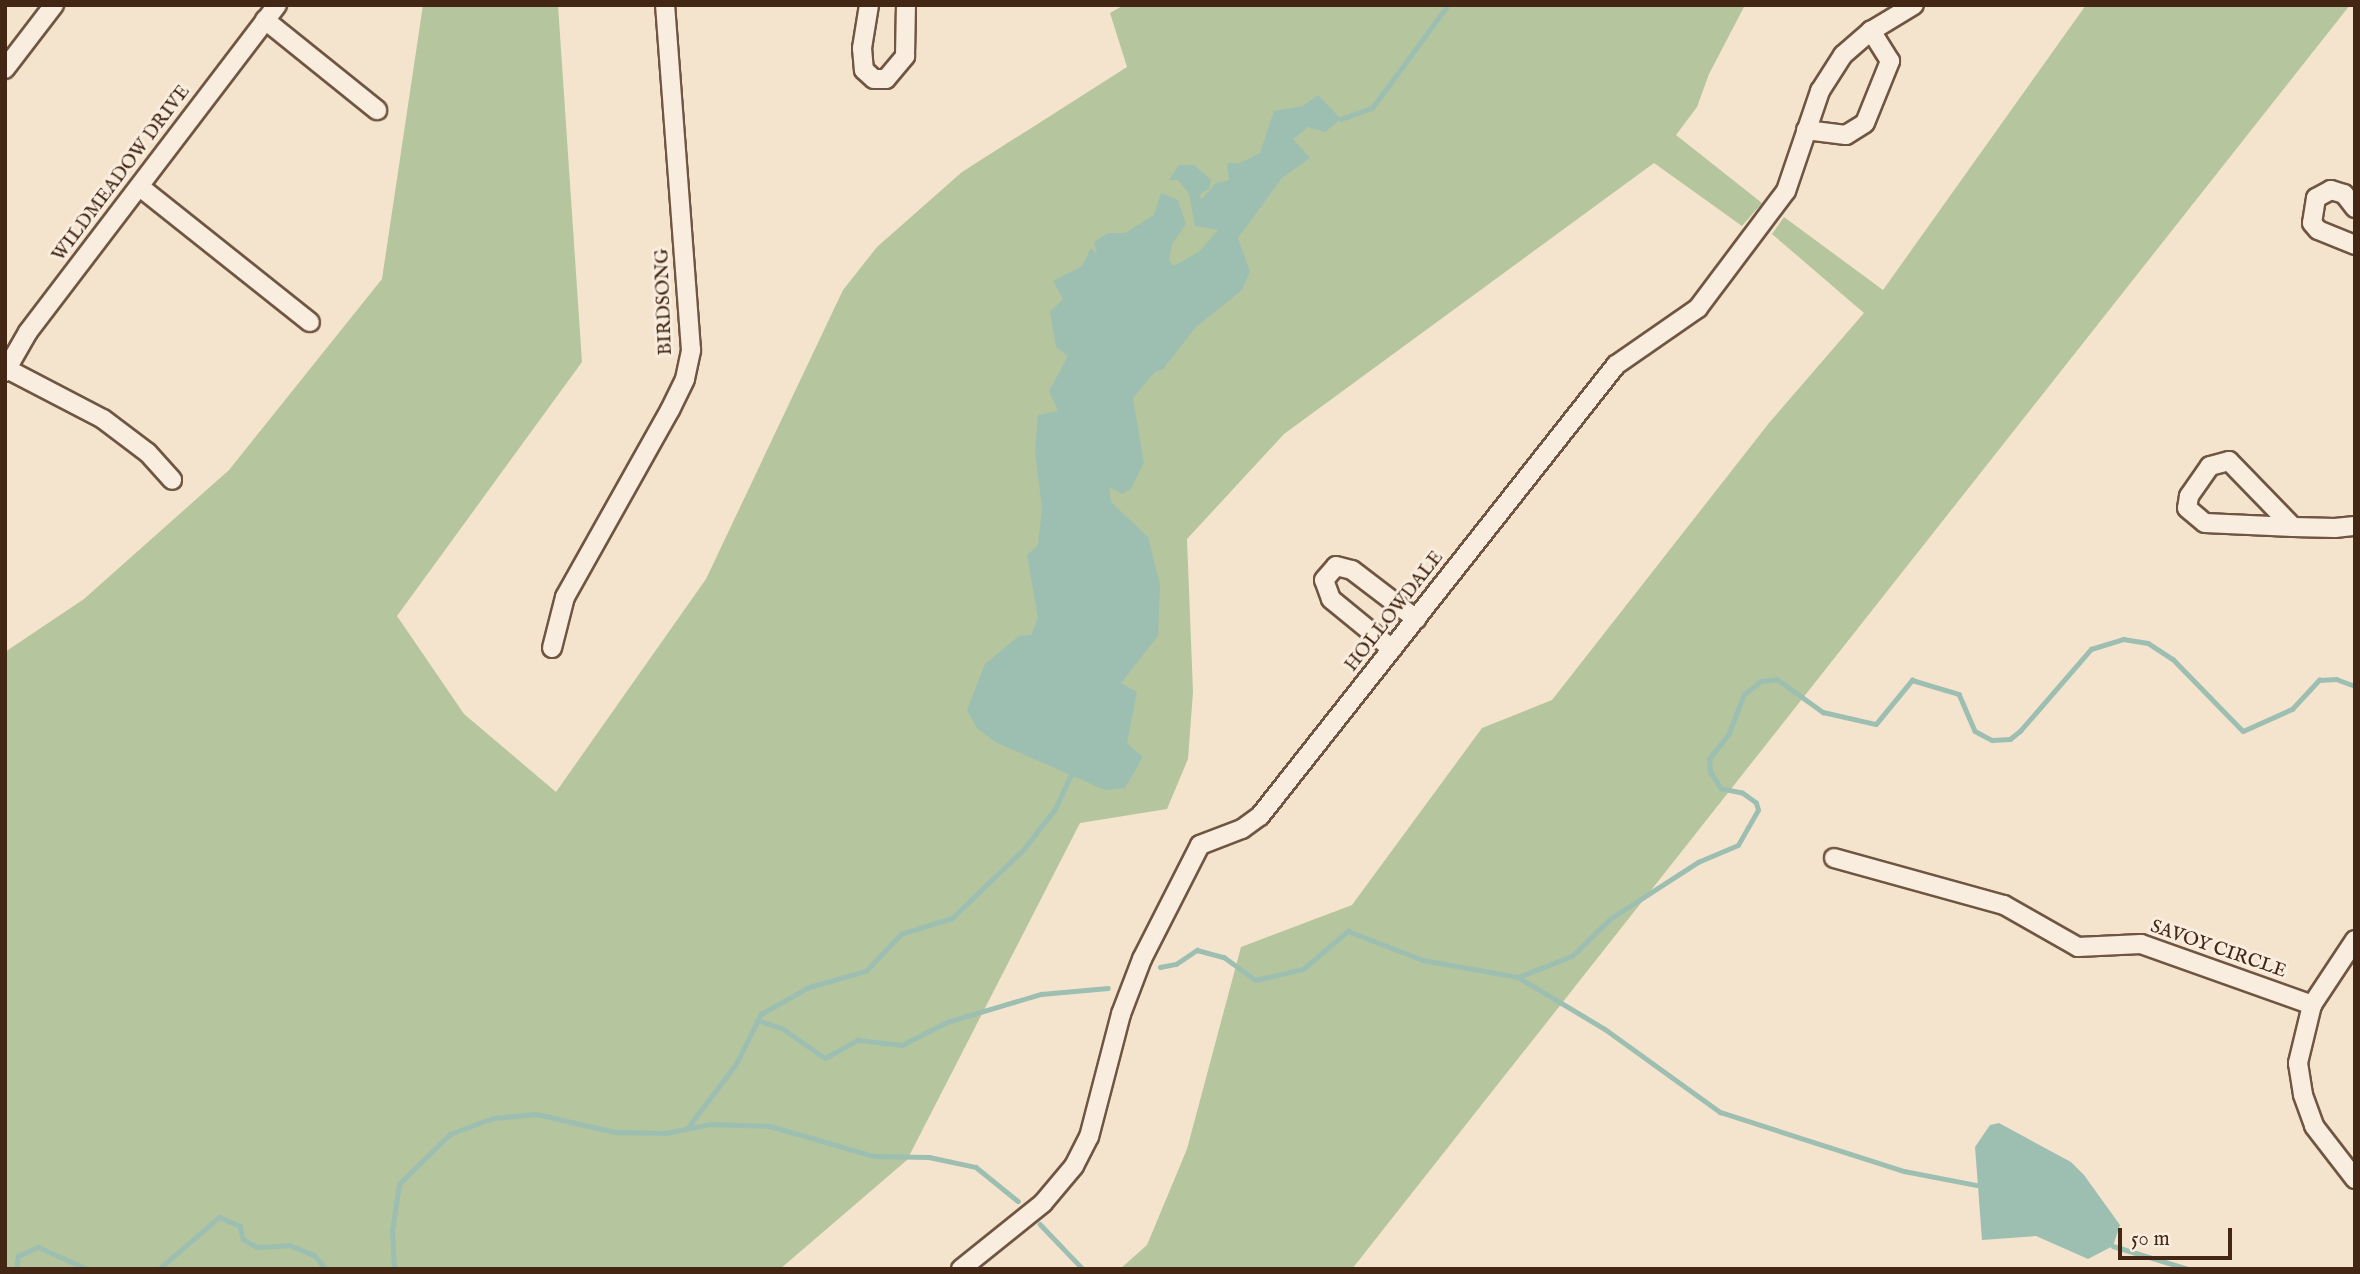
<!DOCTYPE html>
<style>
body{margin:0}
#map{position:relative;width:2360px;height:1274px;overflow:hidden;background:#f5e4cd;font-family:"IM FELL English",serif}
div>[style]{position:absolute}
.green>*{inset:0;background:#b5c59e}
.water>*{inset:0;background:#9dbfb2}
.stream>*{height:4.5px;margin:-2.25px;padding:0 2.25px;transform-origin:2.25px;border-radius:2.25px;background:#9dbfb2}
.roads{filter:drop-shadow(2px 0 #705642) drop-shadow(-2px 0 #705642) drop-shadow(0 2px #705642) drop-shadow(0 -2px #705642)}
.minor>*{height:18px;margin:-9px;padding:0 9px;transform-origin:9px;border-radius:9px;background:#f8edde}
span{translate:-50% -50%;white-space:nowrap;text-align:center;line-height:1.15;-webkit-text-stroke:6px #f8edde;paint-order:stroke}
.street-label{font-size:19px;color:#432614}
.frame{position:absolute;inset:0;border:7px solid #432614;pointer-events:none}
.scale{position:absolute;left:2118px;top:1228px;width:114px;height:32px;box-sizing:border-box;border:4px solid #432614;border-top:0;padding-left:9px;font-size:21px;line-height:24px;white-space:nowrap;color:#432614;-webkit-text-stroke:5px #f8edde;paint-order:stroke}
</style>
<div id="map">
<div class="green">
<i style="clip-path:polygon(423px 5px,558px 5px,582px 362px,397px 616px,464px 714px,556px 792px,706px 579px,843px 290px,877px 247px,962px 172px,1127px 67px,1110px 13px,1124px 5px,1745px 5px,1709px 74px,1697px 107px,1676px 135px,1762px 203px,1742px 226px,1654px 163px,1284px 434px,1187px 539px,1193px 692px,1188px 759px,1167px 809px,1080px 823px,907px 1160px,780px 1269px,5px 1269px,5px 652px,84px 599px,229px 470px,382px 279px)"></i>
<i style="clip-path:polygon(2086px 5px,2350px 5px,1352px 1269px,1120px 1269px,1147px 1245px,1187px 1149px,1241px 947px,1352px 905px,1482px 728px,1552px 700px,1769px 423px,1864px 313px,1772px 234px,1784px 217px,1883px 290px)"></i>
</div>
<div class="water">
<i style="clip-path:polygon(1318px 95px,1341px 119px,1325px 132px,1308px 127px,1293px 139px,1310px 158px,1282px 178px,1238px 238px,1250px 272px,1242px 290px,1196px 327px,1163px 369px,1154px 373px,1133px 398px,1144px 463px,1130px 490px,1122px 494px,1109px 487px,1111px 502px,1148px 537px,1160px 584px,1158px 636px,1121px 683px,1137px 692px,1127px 743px,1143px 757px,1125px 788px,1105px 790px,995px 742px,977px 728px,967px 710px,985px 664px,1019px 636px,1031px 635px,1038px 618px,1027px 555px,1038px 545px,1042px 508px,1035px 452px,1038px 415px,1058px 411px,1049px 391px,1068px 356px,1056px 347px,1050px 312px,1063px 299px,1053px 281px,1082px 266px,1091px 248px,1097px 255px,1094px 242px,1108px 233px,1125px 233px,1154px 215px,1161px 193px,1178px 200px,1186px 224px,1172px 244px,1169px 261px,1174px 266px,1200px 251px,1218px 230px,1195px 226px,1189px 194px,1178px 180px,1169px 180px,1179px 165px,1194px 165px,1211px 180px,1209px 189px,1200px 194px,1201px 200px,1216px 183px,1229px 180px,1227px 163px,1240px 163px,1260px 153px,1274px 111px,1303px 106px)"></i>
<i style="clip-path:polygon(1999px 1123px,2071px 1162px,2084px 1175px,2120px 1225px,2113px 1246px,2088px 1259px,2036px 1236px,1982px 1240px,1975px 1147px,1990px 1125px)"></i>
</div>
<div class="stream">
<i style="left:1341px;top:119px;width:33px;rotate:-20deg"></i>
<i style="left:1372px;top:108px;width:128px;rotate:-53.6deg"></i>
<i style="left:1160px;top:967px;width:16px;rotate:-11deg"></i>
<i style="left:1176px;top:964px;width:25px;rotate:-34deg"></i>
<i style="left:1197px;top:950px;width:28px;rotate:15deg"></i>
<i style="left:1224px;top:957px;width:39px;rotate:36deg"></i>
<i style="left:1256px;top:980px;width:48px;rotate:-13.2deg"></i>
<i style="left:1303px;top:969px;width:59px;rotate:-40.2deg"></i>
<i style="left:1348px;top:931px;width:80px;rotate:21.1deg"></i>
<i style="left:1423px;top:960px;width:97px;rotate:10.1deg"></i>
<i style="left:1518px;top:977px;width:101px;rotate:30.9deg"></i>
<i style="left:1605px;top:1029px;width:142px;rotate:35.8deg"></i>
<i style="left:1720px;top:1112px;width:193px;rotate:17.8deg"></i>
<i style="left:1904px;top:1171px;width:74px;rotate:10.9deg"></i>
<i style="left:1518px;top:977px;width:58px;rotate:-21.3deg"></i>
<i style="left:1572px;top:956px;width:53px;rotate:-44.2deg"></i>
<i style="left:1610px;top:919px;width:105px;rotate:-32.9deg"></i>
<i style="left:1698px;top:862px;width:43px;rotate:-23deg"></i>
<i style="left:1738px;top:845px;width:40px;rotate:-60.3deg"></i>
<i style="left:1758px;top:810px;width:7px;rotate:-106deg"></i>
<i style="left:1756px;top:803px;width:17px;rotate:-144deg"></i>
<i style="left:1742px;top:793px;width:21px;rotate:-169deg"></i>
<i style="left:1721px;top:789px;width:20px;rotate:-123deg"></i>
<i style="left:1710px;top:772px;width:13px;rotate:-94deg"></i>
<i style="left:1709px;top:759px;width:33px;rotate:-52deg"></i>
<i style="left:1729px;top:733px;width:42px;rotate:-69deg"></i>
<i style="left:1744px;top:694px;width:21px;rotate:-37deg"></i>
<i style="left:1761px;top:681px;width:16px;rotate:-7deg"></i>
<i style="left:1777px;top:679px;width:57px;rotate:35.7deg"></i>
<i style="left:1823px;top:712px;width:54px;rotate:12.8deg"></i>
<i style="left:1876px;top:724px;width:57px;rotate:-50.7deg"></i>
<i style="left:1912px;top:680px;width:49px;rotate:16.6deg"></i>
<i style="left:1959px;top:694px;width:40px;rotate:66.6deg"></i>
<i style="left:1975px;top:731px;width:19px;rotate:28deg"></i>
<i style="left:1992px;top:740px;width:18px;rotate:-3deg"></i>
<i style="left:2010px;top:739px;width:13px;rotate:-39deg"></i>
<i style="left:2020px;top:731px;width:108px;rotate:-49.1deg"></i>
<i style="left:2091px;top:649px;width:34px;rotate:-17deg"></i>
<i style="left:2123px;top:639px;width:25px;rotate:9deg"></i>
<i style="left:2148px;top:643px;width:30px;rotate:33deg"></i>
<i style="left:2173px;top:659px;width:100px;rotate:45.8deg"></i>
<i style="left:2243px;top:731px;width:54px;rotate:-24.2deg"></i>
<i style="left:2292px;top:709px;width:40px;rotate:-47deg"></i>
<i style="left:2319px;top:680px;width:17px;rotate:-3deg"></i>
<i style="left:2336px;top:679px;width:20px;rotate:20deg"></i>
<i style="left:757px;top:1020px;width:26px;rotate:18deg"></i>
<i style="left:782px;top:1028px;width:52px;rotate:34.9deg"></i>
<i style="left:825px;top:1058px;width:38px;rotate:-29deg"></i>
<i style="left:858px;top:1040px;width:44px;rotate:6.5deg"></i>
<i style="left:902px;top:1045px;width:51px;rotate:-27.1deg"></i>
<i style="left:947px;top:1022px;width:98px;rotate:-16.6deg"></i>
<i style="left:1041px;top:994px;width:67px;rotate:-5.1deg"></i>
<i style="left:689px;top:1126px;width:78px;rotate:-52.8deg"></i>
<i style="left:736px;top:1064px;width:56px;rotate:-63.4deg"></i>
<i style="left:761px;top:1014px;width:55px;rotate:-29.4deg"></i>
<i style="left:809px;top:987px;width:59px;rotate:-15.7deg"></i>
<i style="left:866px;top:971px;width:51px;rotate:-46.6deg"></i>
<i style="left:901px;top:934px;width:53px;rotate:-17.4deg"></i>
<i style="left:952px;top:918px;width:98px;rotate:-43.8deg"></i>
<i style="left:1023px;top:850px;width:52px;rotate:-52deg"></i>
<i style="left:1055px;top:809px;width:38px;rotate:-65deg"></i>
<i style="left:1040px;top:1224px;width:62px;rotate:46.3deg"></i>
<i style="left:2113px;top:1246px;width:78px;rotate:17deg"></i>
<i style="left:16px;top:1269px;width:13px;rotate:-81deg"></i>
<i style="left:18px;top:1256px;width:22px;rotate:-24deg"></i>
<i style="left:38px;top:1247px;width:55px;rotate:23.7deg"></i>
<i style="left:159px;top:1269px;width:79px;rotate:-40.9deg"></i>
<i style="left:219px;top:1217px;width:23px;rotate:23deg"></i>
<i style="left:240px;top:1226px;width:13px;rotate:77deg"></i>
<i style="left:243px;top:1239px;width:16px;rotate:30deg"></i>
<i style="left:257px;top:1247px;width:33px;rotate:-3deg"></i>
<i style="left:290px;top:1245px;width:26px;rotate:23deg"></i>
<i style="left:314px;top:1255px;width:18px;rotate:49deg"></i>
<i style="left:394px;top:1269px;width:38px;rotate:-93deg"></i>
<i style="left:392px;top:1231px;width:48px;rotate:-81.5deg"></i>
<i style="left:399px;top:1184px;width:71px;rotate:-44.4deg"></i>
<i style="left:450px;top:1134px;width:46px;rotate:-20.4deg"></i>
<i style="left:493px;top:1118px;width:43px;rotate:-5.3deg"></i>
<i style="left:536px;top:1114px;width:81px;rotate:12.8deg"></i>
<i style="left:615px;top:1132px;width:51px;rotate:1.1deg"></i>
<i style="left:666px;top:1133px;width:46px;rotate:-11.3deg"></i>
<i style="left:711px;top:1124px;width:59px;rotate:1.9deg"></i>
<i style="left:770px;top:1126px;width:108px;rotate:16.1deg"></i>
<i style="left:874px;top:1156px;width:55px;rotate:1deg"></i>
<i style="left:929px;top:1157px;width:48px;rotate:12deg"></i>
<i style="left:976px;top:1167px;width:54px;rotate:39deg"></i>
</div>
<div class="roads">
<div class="minor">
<i style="left:869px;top:5px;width:44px;rotate:99.2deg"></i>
<i style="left:862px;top:48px;width:22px;rotate:85deg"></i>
<i style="left:864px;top:70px;width:13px;rotate:42deg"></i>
<i style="left:874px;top:79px;width:12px"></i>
<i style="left:886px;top:79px;width:30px;rotate:-50deg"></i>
<i style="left:905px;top:56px;width:51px;rotate:-88.9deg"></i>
<i style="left:265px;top:20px;width:144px;rotate:38.8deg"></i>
<i style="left:5px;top:69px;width:81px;rotate:-52.6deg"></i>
<i style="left:1806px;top:130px;width:40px;rotate:7.1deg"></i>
<i style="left:1846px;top:135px;width:22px;rotate:-32deg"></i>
<i style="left:1865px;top:123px;width:67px;rotate:-68deg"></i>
<i style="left:1890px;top:61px;width:36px;rotate:-122deg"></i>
<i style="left:140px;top:187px;width:217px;rotate:38.5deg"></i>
<i style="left:2355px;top:208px;width:18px;rotate:-128deg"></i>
<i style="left:2344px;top:194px;width:14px;rotate:-163deg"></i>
<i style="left:2331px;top:190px;width:17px;rotate:152deg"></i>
<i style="left:2316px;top:198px;width:25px;rotate:99deg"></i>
<i style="left:2312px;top:223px;width:9px;rotate:49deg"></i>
<i style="left:2318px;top:230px;width:40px;rotate:22deg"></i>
<i style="left:7px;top:369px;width:108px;rotate:27.5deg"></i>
<i style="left:103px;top:419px;width:56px;rotate:37.1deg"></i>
<i style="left:148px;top:453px;width:36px;rotate:48deg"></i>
<i style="left:5px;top:372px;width:46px;rotate:-60.1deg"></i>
<i style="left:28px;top:332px;width:411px;rotate:-52.7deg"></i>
<i style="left:2293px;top:527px;width:92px;rotate:-134.1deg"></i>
<i style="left:2229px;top:461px;width:20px;rotate:165deg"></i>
<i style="left:2210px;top:466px;width:37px;rotate:125deg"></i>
<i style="left:2189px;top:496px;width:12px;rotate:99deg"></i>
<i style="left:2187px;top:508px;width:23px;rotate:40deg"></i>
<i style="left:2205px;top:523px;width:88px;rotate:2.6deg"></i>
<i style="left:2293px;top:527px;width:42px;rotate:1.4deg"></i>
<i style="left:2335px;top:528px;width:20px;rotate:-6deg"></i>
<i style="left:552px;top:648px;width:53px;rotate:-75.7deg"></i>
<i style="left:565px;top:597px;width:214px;rotate:-60.7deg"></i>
<i style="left:670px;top:410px;width:34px;rotate:-64deg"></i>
<i style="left:685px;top:379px;width:30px;rotate:-78deg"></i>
<i style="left:691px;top:350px;width:346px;rotate:-94.3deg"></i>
<i style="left:1392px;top:649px;width:79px;rotate:-140.7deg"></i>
<i style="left:1331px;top:599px;width:20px;rotate:-110deg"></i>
<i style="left:1324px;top:580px;width:18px;rotate:-49deg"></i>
<i style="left:1336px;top:566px;width:16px;rotate:14deg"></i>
<i style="left:1352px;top:570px;width:81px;rotate:37.4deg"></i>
<i style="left:1834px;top:858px;width:176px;rotate:15.5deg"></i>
<i style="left:2004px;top:905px;width:85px;rotate:29.6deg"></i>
<i style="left:2078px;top:947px;width:63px;rotate:-2.7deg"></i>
<i style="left:2141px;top:944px;width:182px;rotate:19.6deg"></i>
<i style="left:2355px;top:940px;width:78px;rotate:123.5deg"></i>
<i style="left:2312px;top:1005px;width:60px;rotate:103.6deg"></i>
<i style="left:2298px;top:1063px;width:32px;rotate:81deg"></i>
<i style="left:2303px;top:1095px;width:33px;rotate:70deg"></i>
<i style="left:2314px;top:1126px;width:67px;rotate:52.3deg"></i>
<i style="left:961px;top:1269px;width:105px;rotate:-38.8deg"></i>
<i style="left:1043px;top:1203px;width:48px;rotate:-50deg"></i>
<i style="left:1074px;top:1166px;width:33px;rotate:-63deg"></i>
<i style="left:1089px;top:1137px;width:127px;rotate:-75.4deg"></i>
<i style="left:1121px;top:1014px;width:59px;rotate:-69.1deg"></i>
<i style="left:1142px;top:959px;width:128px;rotate:-63deg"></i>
<i style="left:1200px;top:845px;width:45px;rotate:-20.9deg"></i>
<i style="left:1242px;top:829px;width:22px;rotate:-36deg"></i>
<i style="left:1260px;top:816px;width:575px;rotate:-51.71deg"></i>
<i style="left:1616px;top:365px;width:100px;rotate:-34.8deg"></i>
<i style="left:1698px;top:308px;width:146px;rotate:-53.1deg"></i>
<i style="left:1786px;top:191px;width:106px;rotate:-71.2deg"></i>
<i style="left:1820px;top:91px;width:43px;rotate:-57.4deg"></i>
<i style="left:1843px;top:55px;width:37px;rotate:-41deg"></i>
<i style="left:1871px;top:31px;width:50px;rotate:-31.2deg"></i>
</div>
</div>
<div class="street-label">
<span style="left:122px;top:174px;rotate:-53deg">WILDMEADOW DRIVE</span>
<span style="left:665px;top:302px;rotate:-92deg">BIRDSONG</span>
<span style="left:1395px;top:612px;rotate:-52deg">HOLLOWDALE</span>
<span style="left:2218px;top:950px;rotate:19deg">SAVOY CIRCLE</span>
</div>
<div class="frame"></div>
<div class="scale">50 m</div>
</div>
